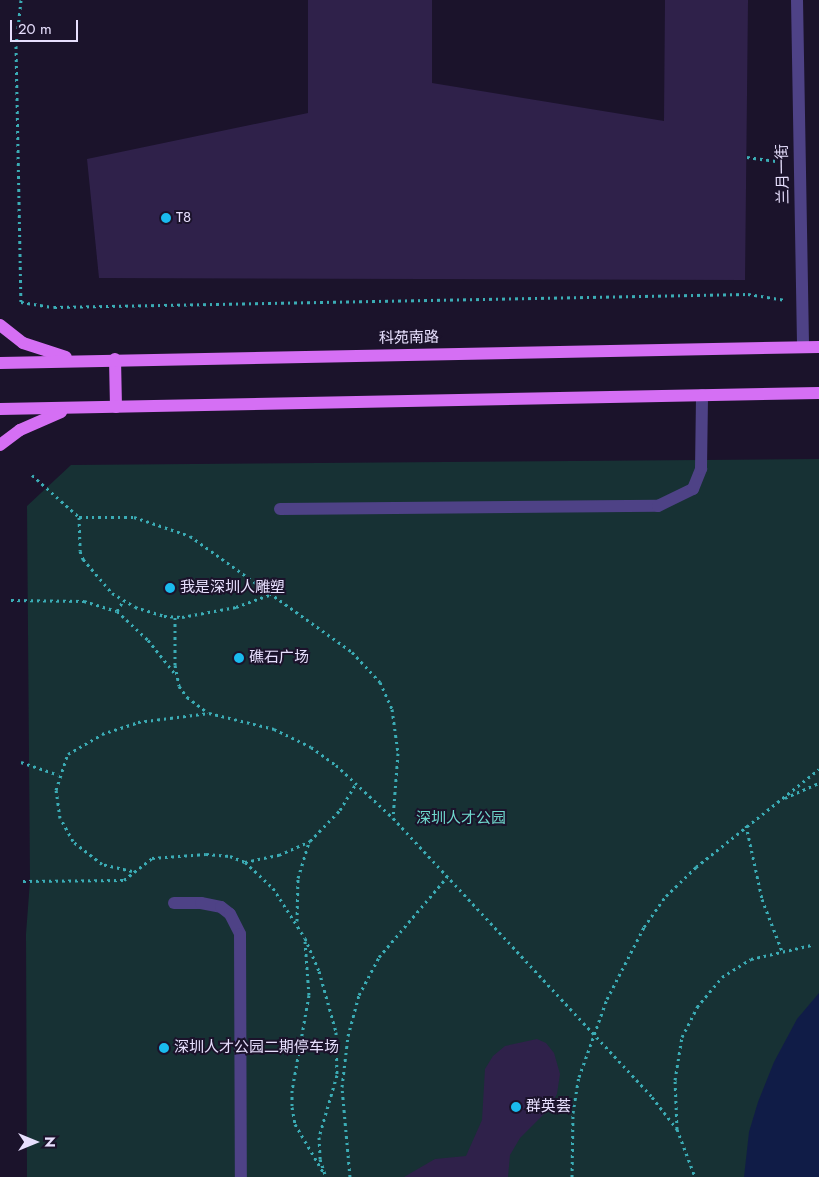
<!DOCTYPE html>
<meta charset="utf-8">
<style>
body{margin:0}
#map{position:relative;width:819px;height:1177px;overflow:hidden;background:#1b132b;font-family:Jost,"Noto Sans SC",sans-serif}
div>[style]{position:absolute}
.green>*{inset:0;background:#173134}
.water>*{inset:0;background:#101c47}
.building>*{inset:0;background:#2f214a}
.path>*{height:3px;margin-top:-1.5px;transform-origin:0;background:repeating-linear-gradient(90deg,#3bacb5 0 2.5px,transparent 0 6.5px)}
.service>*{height:12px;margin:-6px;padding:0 6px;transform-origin:6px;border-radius:6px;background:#4e4286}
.tertiary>*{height:12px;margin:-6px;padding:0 6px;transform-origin:6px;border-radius:6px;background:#4e4286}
.primary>*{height:12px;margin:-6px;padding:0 6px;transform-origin:6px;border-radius:6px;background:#d56ff4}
.dots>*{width:14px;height:14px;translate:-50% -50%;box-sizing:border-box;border:2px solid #1b132b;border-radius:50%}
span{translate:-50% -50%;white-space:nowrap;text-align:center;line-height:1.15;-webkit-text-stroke:4px #1b132b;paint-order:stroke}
.street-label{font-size:15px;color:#e7dffd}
.poi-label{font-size:15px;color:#e7dffd}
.left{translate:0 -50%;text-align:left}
.park-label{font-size:15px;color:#6fd9cd}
.north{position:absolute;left:10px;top:1117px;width:50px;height:50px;-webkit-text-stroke:4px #1b132b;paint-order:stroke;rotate:90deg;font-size:14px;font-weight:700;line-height:20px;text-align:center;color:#e7dffd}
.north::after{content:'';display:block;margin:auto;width:18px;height:22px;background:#e7dffd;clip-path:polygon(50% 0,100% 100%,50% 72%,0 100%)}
.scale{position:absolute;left:10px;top:20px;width:68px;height:22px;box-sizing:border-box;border:2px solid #e7dffd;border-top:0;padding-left:6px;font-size:15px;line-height:18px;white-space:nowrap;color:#e7dffd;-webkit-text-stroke:4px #1b132b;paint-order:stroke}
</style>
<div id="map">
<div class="green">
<i style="clip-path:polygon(819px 459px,819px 1177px,27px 1177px,26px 934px,30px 881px,27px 506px,71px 465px)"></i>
</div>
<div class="water">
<i style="clip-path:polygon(819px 993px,819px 1177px,744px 1177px,749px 1132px,758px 1102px,774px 1062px,797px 1019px)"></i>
</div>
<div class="building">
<i style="clip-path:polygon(308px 0,432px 0,432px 83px,664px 121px,665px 0,748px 0,745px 280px,99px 278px,87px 159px,308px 113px)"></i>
<i style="clip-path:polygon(537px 1039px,546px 1043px,554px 1053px,560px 1074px,557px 1094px,547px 1111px,520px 1138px,510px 1155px,508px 1177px,404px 1177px,435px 1159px,466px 1156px,482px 1120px,485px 1069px,493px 1056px,505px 1046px)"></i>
</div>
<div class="path">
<i style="left:21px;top:0;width:46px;rotate:96.2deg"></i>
<i style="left:16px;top:46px;width:256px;rotate:88.9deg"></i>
<i style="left:21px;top:302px;width:33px;rotate:9deg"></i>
<i style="left:54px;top:307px;width:694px;rotate:-1.07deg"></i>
<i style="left:748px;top:294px;width:38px;rotate:9deg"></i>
<i style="left:747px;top:157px;width:37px;rotate:8deg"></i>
<i style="left:32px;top:475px;width:63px;rotate:41.8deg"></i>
<i style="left:79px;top:517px;width:55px"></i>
<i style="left:134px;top:517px;width:59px;rotate:18.7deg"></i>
<i style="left:190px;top:536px;width:199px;rotate:35.6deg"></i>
<i style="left:352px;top:652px;width:41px;rotate:47deg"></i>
<i style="left:380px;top:682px;width:30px;rotate:66deg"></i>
<i style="left:392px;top:709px;width:44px;rotate:82.2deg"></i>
<i style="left:398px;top:753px;width:65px;rotate:94.4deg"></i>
<i style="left:393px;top:818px;width:381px;rotate:47.1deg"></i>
<i style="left:652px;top:1097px;width:41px;rotate:52deg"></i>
<i style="left:677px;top:1129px;width:51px;rotate:69.4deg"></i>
<i style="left:79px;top:517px;width:34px;rotate:88deg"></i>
<i style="left:80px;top:551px;width:9px;rotate:69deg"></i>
<i style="left:83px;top:559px;width:45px;rotate:49.5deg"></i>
<i style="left:112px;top:593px;width:27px;rotate:31deg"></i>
<i style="left:135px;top:607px;width:30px;rotate:17deg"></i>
<i style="left:164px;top:616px;width:18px;rotate:3deg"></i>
<i style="left:182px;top:617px;width:55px;rotate:-10.5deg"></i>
<i style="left:236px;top:607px;width:38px;rotate:-20deg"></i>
<i style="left:11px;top:600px;width:73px;rotate:0.8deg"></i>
<i style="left:84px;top:601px;width:34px;rotate:17deg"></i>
<i style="left:117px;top:611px;width:42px;rotate:43.1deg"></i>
<i style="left:148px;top:640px;width:45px;rotate:51.3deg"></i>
<i style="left:117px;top:611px;width:12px;rotate:-59deg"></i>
<i style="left:175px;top:617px;width:48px;rotate:90deg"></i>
<i style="left:175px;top:665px;width:21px;rotate:79deg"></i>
<i style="left:179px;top:686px;width:14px;rotate:54deg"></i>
<i style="left:187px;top:697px;width:26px;rotate:37deg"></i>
<i style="left:21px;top:762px;width:39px;rotate:19deg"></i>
<i style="left:785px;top:798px;width:37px;rotate:-24deg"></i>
<i style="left:746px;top:825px;width:76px;rotate:77.8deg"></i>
<i style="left:762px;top:899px;width:56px;rotate:69deg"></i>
<i style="left:245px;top:862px;width:35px;rotate:-12deg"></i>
<i style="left:279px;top:855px;width:34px;rotate:-24deg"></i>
<i style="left:310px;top:841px;width:43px;rotate:-45.9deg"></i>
<i style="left:340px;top:810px;width:31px;rotate:-59deg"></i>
<i style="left:132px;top:871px;width:31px;rotate:-167deg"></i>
<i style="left:102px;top:864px;width:37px;rotate:-142deg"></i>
<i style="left:73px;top:841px;width:26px;rotate:-119deg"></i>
<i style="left:60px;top:818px;width:28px;rotate:-98deg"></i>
<i style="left:56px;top:790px;width:38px;rotate:-72deg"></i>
<i style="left:68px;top:754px;width:39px;rotate:-30deg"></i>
<i style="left:102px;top:734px;width:38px;rotate:-18deg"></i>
<i style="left:138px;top:722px;width:72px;rotate:-7.2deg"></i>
<i style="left:209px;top:713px;width:67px;rotate:13.8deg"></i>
<i style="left:274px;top:729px;width:41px;rotate:25.9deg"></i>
<i style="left:311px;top:747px;width:31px;rotate:36deg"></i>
<i style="left:336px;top:765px;width:78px;rotate:42.9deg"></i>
<i style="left:23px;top:881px;width:101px;rotate:-0.6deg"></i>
<i style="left:124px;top:880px;width:36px;rotate:-38deg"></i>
<i style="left:152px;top:858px;width:54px;rotate:-4.2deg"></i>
<i style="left:206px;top:854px;width:24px;rotate:5deg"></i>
<i style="left:230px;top:856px;width:16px;rotate:22deg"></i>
<i style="left:245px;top:862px;width:38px;rotate:43deg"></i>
<i style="left:273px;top:888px;width:59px;rotate:57.4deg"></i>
<i style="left:305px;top:938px;width:36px;rotate:67deg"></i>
<i style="left:319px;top:971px;width:63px;rotate:74.4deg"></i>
<i style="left:336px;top:1032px;width:43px;rotate:88.7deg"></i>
<i style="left:337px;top:1075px;width:65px;rotate:106.2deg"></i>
<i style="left:319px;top:1137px;width:22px;rotate:87deg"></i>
<i style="left:320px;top:1159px;width:19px;rotate:72deg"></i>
<i style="left:297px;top:921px;width:43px;rotate:-88.7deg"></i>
<i style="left:298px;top:878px;width:38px;rotate:-73deg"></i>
<i style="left:305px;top:941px;width:54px;rotate:85.8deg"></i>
<i style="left:309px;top:995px;width:97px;rotate:100.1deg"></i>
<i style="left:292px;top:1090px;width:17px;rotate:90deg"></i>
<i style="left:292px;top:1107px;width:17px;rotate:80deg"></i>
<i style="left:295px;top:1124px;width:56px;rotate:59.7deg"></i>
<i style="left:677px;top:1129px;width:49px;rotate:-92.3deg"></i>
<i style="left:675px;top:1080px;width:44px;rotate:-80.8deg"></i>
<i style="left:682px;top:1037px;width:34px;rotate:-63deg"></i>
<i style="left:697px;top:1007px;width:39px;rotate:-50deg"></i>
<i style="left:722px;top:977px;width:34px;rotate:-32deg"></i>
<i style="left:751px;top:959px;width:62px;rotate:-13.1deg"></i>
<i style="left:350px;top:1177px;width:90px;rotate:-95.1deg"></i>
<i style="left:342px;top:1087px;width:51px;rotate:-83.3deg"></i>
<i style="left:348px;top:1036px;width:42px;rotate:-75deg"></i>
<i style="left:359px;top:995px;width:43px;rotate:-62.2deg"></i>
<i style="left:379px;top:957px;width:105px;rotate:-49.6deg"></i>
<i style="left:572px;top:1177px;width:64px;rotate:-89.1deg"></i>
<i style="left:573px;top:1113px;width:36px;rotate:-81deg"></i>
<i style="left:579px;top:1077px;width:83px;rotate:-70.3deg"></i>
<i style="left:607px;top:999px;width:81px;rotate:-62.8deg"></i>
<i style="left:644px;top:927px;width:38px;rotate:-55deg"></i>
<i style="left:666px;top:896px;width:42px;rotate:-44deg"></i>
<i style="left:696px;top:867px;width:157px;rotate:-38.5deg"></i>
</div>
<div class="service">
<i style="left:280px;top:509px;width:378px;rotate:-0.5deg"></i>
<i style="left:658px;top:506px;width:39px;rotate:-26deg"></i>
<i style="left:693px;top:489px;width:22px;rotate:-68deg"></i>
<i style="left:701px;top:469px;width:74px;rotate:-89.2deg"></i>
<i style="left:174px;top:903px;width:27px"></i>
<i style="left:201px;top:903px;width:20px;rotate:11deg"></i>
<i style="left:221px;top:907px;width:11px;rotate:38deg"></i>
<i style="left:230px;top:914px;width:22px;rotate:63deg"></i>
<i style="left:240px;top:934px;width:243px;rotate:89.8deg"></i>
</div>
<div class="tertiary">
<i style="left:797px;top:0;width:347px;rotate:89deg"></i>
</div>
<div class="primary">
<i style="left:0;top:325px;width:29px;rotate:38deg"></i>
<i style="left:23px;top:343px;width:45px;rotate:18deg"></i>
<i style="left:115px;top:359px;width:48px;rotate:88.8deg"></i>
<i style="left:0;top:363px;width:819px;rotate:-1.12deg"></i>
<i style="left:0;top:409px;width:819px;rotate:-1.12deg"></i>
<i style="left:0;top:445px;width:25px;rotate:-37deg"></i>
<i style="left:20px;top:430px;width:45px;rotate:-23.7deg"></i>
</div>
<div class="dots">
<i style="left:166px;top:218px;background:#1abbee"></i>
<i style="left:170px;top:588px;background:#1abbee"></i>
<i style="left:239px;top:658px;background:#1abbee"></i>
<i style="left:164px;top:1048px;background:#1abbee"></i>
<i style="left:516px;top:1107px;background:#1abbee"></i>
</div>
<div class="street-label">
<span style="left:783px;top:174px;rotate:-91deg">兰月一街</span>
<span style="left:409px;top:338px;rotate:-1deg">科苑南路</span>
</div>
<div class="poi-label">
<span class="left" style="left:176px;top:218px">T8</span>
<span class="left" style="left:180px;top:588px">我是深圳人雕塑</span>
<span class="left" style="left:249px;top:658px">礁石广场</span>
<span class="left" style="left:174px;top:1048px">深圳人才公园二期停车场</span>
<span class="left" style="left:526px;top:1107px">群英荟</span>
</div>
<div class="park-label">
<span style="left:461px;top:819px">深圳人才公园</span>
</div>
<div class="north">N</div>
<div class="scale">20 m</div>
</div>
